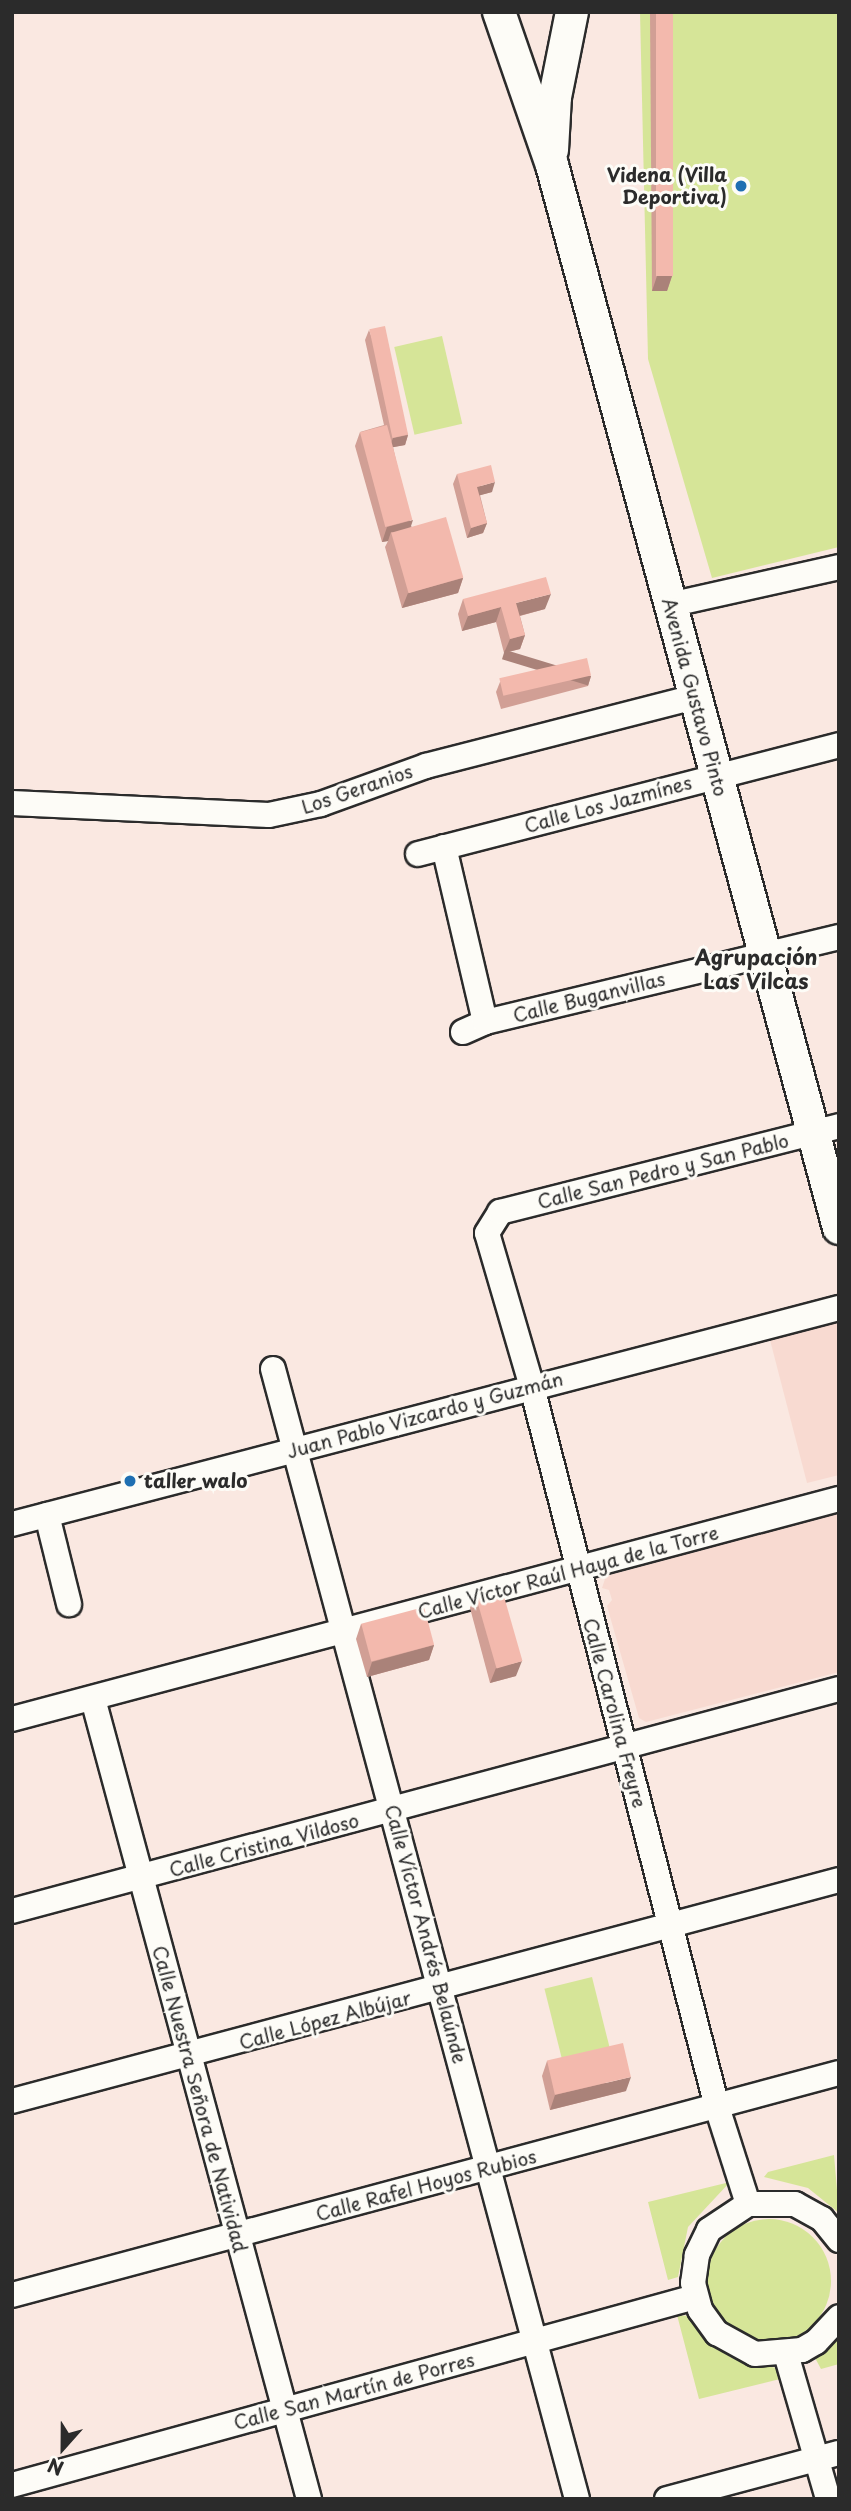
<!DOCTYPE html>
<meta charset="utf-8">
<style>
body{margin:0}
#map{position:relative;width:851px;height:2511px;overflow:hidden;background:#fae8e1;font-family:"Playpen Sans",sans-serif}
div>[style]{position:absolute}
.built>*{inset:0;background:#f8dad1}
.green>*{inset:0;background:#d6e598;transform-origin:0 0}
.round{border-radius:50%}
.roads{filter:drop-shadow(2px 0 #2b2b2b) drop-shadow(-2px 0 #2b2b2b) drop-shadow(0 2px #2b2b2b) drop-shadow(0 -2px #2b2b2b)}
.minor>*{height:24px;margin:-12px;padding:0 12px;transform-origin:12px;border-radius:12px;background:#fdfcf7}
.major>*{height:32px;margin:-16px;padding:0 16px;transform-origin:16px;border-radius:16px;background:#fdfcf7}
.wall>*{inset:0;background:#d19f95}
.shaded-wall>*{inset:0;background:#aa8279;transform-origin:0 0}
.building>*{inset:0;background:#f3b9ad;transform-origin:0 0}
.dots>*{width:19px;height:19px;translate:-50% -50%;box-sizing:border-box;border:4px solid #fdfcf7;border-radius:50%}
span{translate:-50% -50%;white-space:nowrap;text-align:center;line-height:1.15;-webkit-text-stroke:6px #fdfcf7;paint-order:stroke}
.poi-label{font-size:19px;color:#2b2b2b;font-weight:700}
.right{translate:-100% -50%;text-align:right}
.left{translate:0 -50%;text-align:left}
.street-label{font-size:19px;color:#2b2b2b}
.neighbourhood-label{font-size:21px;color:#2b2b2b;font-weight:700}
.frame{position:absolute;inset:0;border:14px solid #2b2b2b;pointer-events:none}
.north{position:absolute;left:28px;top:2413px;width:70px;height:70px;-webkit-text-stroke:5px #fdfcf7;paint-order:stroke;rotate:201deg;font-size:19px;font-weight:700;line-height:28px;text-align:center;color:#2b2b2b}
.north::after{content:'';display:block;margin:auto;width:24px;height:32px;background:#2b2b2b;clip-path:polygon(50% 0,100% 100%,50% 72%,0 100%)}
</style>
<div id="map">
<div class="built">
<i style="clip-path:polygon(839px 1320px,839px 1475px,807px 1483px,769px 1336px)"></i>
<i style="clip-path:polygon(839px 1513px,839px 1672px,646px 1722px,639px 1718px,607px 1606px,612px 1600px,609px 1590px,602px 1588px,606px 1576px)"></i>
</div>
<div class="green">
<i style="clip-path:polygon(640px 12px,839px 12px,839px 547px,712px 578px,648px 359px)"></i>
<i style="left:442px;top:336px;width:90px;height:49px;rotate:77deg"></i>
<i style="left:592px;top:1977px;width:72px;height:49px;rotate:76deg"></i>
<i style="clip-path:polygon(834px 2155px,839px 2213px,808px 2188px,764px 2177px,768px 2172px)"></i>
<i style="clip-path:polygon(730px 2182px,688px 2227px,678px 2277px,668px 2280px,648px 2202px)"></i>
<i class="round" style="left:707px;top:2219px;width:124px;height:124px"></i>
<i style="clip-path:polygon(677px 2315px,689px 2316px,730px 2357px,776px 2368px,784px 2378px,699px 2399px)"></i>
<i style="clip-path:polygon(839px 2337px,839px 2364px,821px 2369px,814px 2356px)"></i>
</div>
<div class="roads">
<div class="minor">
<i style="left:669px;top:605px;width:174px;rotate:-12.6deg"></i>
<i style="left:12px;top:803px;width:257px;rotate:2.7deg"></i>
<i style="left:269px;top:815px;width:53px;rotate:-11.9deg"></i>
<i style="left:321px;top:804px;width:112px;rotate:-19.9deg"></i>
<i style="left:426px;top:766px;width:277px;rotate:-14.4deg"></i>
<i style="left:444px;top:847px;width:180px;rotate:76.8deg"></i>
<i style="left:418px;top:854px;width:435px;rotate:-14.5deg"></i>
<i style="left:463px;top:1032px;width:24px;rotate:-24deg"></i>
<i style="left:485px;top:1022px;width:364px;rotate:-13.5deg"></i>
<i style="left:273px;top:1369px;width:1170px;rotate:74.94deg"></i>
<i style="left:47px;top:1515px;width:92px;rotate:76.1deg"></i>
<i style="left:12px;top:1524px;width:855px;rotate:-14.64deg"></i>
<i style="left:93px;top:1699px;width:829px;rotate:74.89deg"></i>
<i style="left:12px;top:1719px;width:856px;rotate:-14.9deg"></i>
<i style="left:12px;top:1911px;width:856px;rotate:-15.03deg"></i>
<i style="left:12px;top:2101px;width:856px;rotate:-14.96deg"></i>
<i style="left:748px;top:2204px;width:102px;rotate:-107.7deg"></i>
<i style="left:717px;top:2107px;width:743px;rotate:-104.41deg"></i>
<i style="left:532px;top:1387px;width:160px;rotate:-106.3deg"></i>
<i style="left:487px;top:1233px;width:25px;rotate:-58deg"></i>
<i style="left:500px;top:1212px;width:350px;rotate:-14.2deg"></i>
<i style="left:839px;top:2240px;width:27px;rotate:-129deg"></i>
<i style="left:822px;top:2219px;width:31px;rotate:-151deg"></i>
<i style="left:795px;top:2204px;width:47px;rotate:180deg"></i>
<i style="left:748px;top:2204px;width:47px;rotate:146.3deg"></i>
<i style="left:709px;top:2230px;width:28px;rotate:116deg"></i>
<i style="left:697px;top:2255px;width:28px;rotate:98deg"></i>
<i style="left:693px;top:2283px;width:28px;rotate:75deg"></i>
<i style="left:700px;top:2310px;width:29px;rotate:54deg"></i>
<i style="left:717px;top:2333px;width:43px;rotate:28.9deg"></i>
<i style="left:755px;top:2354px;width:47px;rotate:-4.9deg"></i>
<i style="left:802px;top:2350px;width:16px;rotate:-30deg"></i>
<i style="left:816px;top:2342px;width:34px;rotate:-47deg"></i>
<i style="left:12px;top:2295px;width:856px;rotate:-15.03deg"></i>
<i style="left:786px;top:2354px;width:151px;rotate:73.8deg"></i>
<i style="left:12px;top:2485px;width:708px;rotate:-15.39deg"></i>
<i style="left:667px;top:2499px;width:178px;rotate:-15deg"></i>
</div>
<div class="major">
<i style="left:499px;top:12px;width:162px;rotate:70.9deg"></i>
<i style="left:552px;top:165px;width:1101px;rotate:74.89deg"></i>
<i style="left:552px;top:150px;width:53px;rotate:-86.8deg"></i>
<i style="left:555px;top:97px;width:87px;rotate:-78.7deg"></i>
</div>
</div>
<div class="wall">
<i style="clip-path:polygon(650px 12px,673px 12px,672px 276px,667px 291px,652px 291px)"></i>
<i style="clip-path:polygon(369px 330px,408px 435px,405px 445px,393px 447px,411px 526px,463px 578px,458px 593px,402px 608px,385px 547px,388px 541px,382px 542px,355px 446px,360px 432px,384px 425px,365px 340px)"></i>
<i style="clip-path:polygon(457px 474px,492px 492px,480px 495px,487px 523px,483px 533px,467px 538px,453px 484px)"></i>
<i style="clip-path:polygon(463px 599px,545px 609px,520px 616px,525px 635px,520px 649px,504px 653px,496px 622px,462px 631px,458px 614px)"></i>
<i style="clip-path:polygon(591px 676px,588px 686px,501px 709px,496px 692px,500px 682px)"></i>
<i style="clip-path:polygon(475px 1593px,516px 1676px,490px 1683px,470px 1608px)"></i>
<i style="clip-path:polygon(361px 1624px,434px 1645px,429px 1660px,367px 1677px,356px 1639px)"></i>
<i style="clip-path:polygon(547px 2061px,626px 2091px,550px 2110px,542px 2076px)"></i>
</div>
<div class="shaded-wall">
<i style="clip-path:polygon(657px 276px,672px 276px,667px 291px,652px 291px)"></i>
<i style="clip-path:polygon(408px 435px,405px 445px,389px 448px,393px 438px)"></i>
<i style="clip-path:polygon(495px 482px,492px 492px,474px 497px,477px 487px)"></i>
<i style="clip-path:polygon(413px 520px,408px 535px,391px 532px,388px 541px,382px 542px,387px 527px)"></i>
<i style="clip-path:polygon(487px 523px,483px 533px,467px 538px,471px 528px)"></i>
<i style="clip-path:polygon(463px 578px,458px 593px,402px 608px,408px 593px)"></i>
<i style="clip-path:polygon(551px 594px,545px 609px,511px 618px,516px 603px)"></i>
<i style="clip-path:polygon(501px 607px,496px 622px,462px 631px,468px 616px)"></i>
<i style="clip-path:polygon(525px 635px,520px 649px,504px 653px,510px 639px)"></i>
<i style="left:591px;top:676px;width:10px;height:90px;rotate:107deg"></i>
<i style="clip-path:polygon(434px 1645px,429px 1660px,367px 1677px,372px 1662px)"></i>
<i style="clip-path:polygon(522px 1661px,516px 1676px,490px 1683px,496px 1668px)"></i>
<i style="clip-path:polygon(631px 2077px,626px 2091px,550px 2110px,555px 2095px)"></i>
</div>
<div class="building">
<i style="left:656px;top:12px;width:17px;height:264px"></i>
<i style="left:385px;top:326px;width:111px;height:16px;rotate:78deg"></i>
<i style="left:387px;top:425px;width:98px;height:28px;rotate:75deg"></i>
<i style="clip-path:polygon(491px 465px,495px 482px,477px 487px,487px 523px,471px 528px,457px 474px)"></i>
<i style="left:446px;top:517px;width:63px;height:57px;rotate:74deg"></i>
<i style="clip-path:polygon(546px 577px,551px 594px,516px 603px,525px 635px,510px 639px,501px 607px,468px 616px,463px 599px)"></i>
<i style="left:587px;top:658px;width:18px;height:90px;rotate:77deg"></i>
<i style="left:501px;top:1586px;width:78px;height:27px;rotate:74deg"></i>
<i style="left:424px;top:1607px;width:39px;height:65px;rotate:75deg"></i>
<i style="left:623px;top:2043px;width:35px;height:78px;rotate:77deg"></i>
</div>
<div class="dots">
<i style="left:741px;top:186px;background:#1f6fb2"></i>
<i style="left:130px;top:1481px;background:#1f6fb2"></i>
</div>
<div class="poi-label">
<span class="right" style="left:727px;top:186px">Videna (Villa<br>Deportiva)</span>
<span class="left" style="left:144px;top:1481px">taller walo</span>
</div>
<div class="street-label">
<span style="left:695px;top:697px;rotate:75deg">Avenida Gustavo Pinto</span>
<span style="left:357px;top:789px;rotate:-19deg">Los Geranios</span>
<span style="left:608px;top:804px;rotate:-15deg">Calle Los Jazmínes</span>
<span style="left:589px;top:997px;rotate:-14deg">Calle Buganvillas</span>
<span style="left:663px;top:1171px;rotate:-14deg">Calle San Pedro y San Pablo</span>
<span style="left:425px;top:1415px;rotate:-15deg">Juan Pablo Vizcardo y Guzmán</span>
<span style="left:568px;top:1572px;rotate:-15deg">Calle Víctor Raúl Haya de la Torre</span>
<span style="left:615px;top:1713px;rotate:75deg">Calle Carolina Freyre</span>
<span style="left:264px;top:1845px;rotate:-15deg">Calle Cristina Vildoso</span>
<span style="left:426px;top:1934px;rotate:75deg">Calle Víctor Andrés Belaúnde</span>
<span style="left:325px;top:2020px;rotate:-15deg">Calle López Albújar</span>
<span style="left:200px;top:2099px;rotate:75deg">Calle Nuestra Señora de Natividad</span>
<span style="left:426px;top:2185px;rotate:-15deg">Calle Rafel Hoyos Rubios</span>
<span style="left:354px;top:2391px;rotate:-15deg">Calle San Martín de Porres</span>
</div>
<div class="neighbourhood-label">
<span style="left:756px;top:968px">Agrupación<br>Las Vilcas</span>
</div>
<div class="frame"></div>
<div class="north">N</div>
</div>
